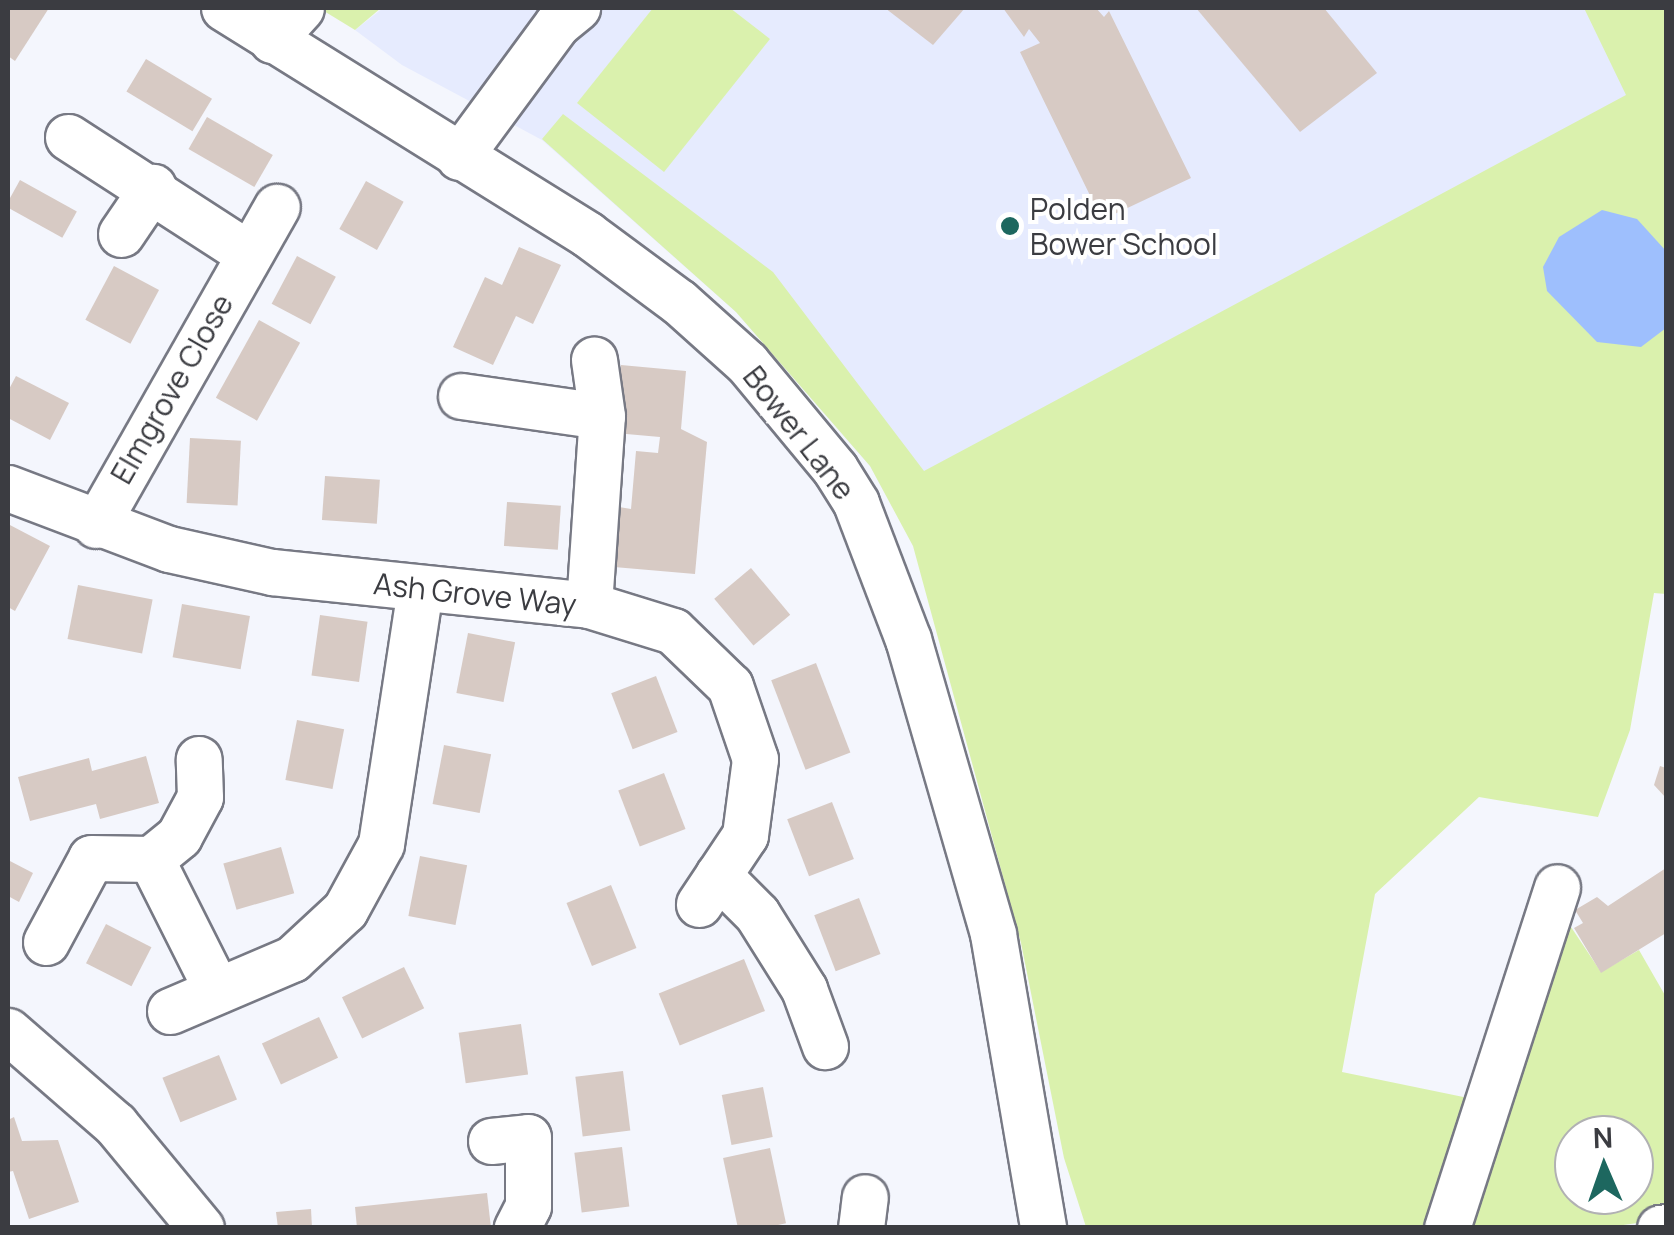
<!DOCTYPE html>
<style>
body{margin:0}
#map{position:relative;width:1674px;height:1235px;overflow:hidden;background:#f4f6fd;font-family:Manrope,sans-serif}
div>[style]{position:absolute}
.built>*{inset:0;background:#e6ebfe}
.green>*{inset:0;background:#daf1ad}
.water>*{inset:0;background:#9ebffd}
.building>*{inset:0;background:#d7cac4;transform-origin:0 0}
.roads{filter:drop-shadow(2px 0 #777984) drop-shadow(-2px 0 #777984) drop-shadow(0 2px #777984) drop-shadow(0 -2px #777984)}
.minor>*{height:45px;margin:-22.5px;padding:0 22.5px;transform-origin:22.5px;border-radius:22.5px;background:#fff}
.dots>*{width:28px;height:28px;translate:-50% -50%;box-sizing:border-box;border:5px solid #fff;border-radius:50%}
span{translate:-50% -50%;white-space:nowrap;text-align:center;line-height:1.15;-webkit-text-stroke:8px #fff;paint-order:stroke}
.poi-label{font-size:30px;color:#3b3c41}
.left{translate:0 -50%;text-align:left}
.street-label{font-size:30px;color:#3b3c41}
.frame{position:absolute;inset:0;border:10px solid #3b3c41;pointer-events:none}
.north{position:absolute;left:1554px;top:1115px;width:100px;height:100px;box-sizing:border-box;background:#fff;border:2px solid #b1b1b3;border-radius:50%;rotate:358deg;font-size:28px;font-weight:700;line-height:40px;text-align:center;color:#3b3c41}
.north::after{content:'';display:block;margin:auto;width:35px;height:45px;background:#1d675f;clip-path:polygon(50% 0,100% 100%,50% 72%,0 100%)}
</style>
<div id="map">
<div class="built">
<i style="clip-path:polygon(383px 8px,1633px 8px,1666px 77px,886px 495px,870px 466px,736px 312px,542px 140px,402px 65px,355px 30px)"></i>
</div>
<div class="green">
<i style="clip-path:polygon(319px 8px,381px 8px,355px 30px)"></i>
<i style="clip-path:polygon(653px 8px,730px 8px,770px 39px,664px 172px,577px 103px)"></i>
<i style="clip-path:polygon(1584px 8px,1666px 8px,1666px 594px,1654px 593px,1630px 730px,1598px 817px,1479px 797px,1375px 894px,1342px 1072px,1478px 1100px,1429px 1227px,1086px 1227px,1064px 1158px,1021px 943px,913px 546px,870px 466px,736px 312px,542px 139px,563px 114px,773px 272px,924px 471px,1626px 95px)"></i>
<i style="clip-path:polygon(evenodd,1559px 909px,1601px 972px,1639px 950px,1666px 997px,1666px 1219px,1602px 1228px,1464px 1228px,1559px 909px,1574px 1135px,1634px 1135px,1634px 1195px,1574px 1195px,1574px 1135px)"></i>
</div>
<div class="water">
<i style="clip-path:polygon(1602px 210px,1637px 219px,1666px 251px,1666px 328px,1641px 347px,1597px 342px,1547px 291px,1543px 267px,1559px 237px)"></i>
</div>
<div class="building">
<i style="clip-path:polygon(8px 8px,49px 8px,15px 61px,8px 56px)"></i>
<i style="clip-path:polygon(885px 8px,965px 8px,933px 45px)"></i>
<i style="clip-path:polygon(1003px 8px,1096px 8px,1104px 17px,1109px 11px,1191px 178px,1102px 220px,1020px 52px,1040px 43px,1029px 29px,1024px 37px)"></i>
<i style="clip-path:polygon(1196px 8px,1324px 8px,1377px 73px,1300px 132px)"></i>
<i style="left:146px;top:59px;width:77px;height:38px;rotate:31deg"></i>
<i style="left:207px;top:117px;width:76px;height:37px;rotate:30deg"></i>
<i style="left:20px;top:180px;width:65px;height:30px;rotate:29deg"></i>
<i style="left:366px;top:181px;width:43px;height:55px;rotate:29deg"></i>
<i style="clip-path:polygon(519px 247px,561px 265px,533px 324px,516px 316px,493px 365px,453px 347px,485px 277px,502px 285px)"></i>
<i style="left:297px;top:256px;width:44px;height:54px;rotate:28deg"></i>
<i style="left:114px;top:266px;width:51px;height:61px;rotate:28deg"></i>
<i style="left:259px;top:320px;width:47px;height:89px;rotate:29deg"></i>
<i style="clip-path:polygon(621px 365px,686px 371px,681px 429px,707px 442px,695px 574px,614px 567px,619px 507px,631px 509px,636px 451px,658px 453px,660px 437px,615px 433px)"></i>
<i style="clip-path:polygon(16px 376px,69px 403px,50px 440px,8px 418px,8px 391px)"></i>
<i style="left:190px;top:438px;width:51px;height:65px;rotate:3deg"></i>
<i style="left:325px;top:476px;width:55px;height:44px;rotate:4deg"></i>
<i style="left:507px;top:502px;width:54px;height:44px;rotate:4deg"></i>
<i style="clip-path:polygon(8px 524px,50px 546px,15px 611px,8px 607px)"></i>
<i style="left:751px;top:568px;width:61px;height:48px;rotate:50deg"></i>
<i style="left:78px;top:585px;width:76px;height:55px;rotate:11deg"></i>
<i style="left:182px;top:604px;width:69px;height:54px;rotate:10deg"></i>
<i style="left:320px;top:615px;width:48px;height:61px;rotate:8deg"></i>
<i style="left:468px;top:633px;width:48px;height:61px;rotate:11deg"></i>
<i style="left:816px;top:663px;width:96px;height:48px;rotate:69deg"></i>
<i style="left:656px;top:676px;width:60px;height:48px;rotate:69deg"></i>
<i style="left:297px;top:720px;width:48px;height:61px;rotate:11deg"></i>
<i style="left:444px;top:745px;width:48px;height:60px;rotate:11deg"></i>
<i style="clip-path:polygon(146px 756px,159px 803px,100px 819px,96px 804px,30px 821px,18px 777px,89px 758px,92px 771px)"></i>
<i style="clip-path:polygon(1660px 766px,1666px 768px,1666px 798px,1654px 785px)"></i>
<i style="left:664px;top:773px;width:60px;height:49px;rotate:69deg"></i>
<i style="left:832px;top:802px;width:61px;height:48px;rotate:69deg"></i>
<i style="left:281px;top:847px;width:48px;height:60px;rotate:74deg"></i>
<i style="left:420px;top:856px;width:48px;height:61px;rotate:11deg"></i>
<i style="clip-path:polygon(8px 860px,33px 873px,19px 902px,8px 896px)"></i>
<i style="clip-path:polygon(1666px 868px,1666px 933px,1601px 973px,1574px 928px,1583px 923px,1575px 910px,1597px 897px,1608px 906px)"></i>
<i style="left:611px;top:885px;width:68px;height:48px;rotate:68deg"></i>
<i style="left:859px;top:898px;width:60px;height:48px;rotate:69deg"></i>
<i style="left:106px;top:924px;width:51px;height:44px;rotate:27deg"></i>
<i style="left:744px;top:959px;width:56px;height:92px;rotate:68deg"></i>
<i style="left:404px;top:967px;width:46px;height:69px;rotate:64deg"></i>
<i style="left:319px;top:1017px;width:45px;height:63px;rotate:65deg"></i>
<i style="left:521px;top:1024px;width:51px;height:63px;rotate:82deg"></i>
<i style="left:219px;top:1055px;width:48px;height:61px;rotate:68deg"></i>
<i style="left:623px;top:1071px;width:60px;height:48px;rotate:83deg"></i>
<i style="left:763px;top:1087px;width:51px;height:42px;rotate:79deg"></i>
<i style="clip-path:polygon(14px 1117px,22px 1141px,58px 1140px,79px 1202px,29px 1219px,13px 1171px,8px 1172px,8px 1120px)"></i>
<i style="left:622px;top:1147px;width:60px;height:48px;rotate:83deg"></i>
<i style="left:770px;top:1148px;width:77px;height:48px;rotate:78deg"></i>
<i style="clip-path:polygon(487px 1193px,491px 1228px,357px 1228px,355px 1207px)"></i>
<i style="clip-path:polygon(311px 1209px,312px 1228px,278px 1228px,276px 1212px)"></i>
</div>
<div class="roads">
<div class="minor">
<i style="left:224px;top:8px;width:428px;rotate:31.9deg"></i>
<i style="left:587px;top:234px;width:114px;rotate:36.5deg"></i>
<i style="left:679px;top:302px;width:91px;rotate:41.9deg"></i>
<i style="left:747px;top:363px;width:138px;rotate:50.3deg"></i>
<i style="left:835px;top:469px;width:40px;rotate:58deg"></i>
<i style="left:856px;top:503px;width:146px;rotate:69.1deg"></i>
<i style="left:908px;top:639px;width:307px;rotate:73.9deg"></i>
<i style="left:993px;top:934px;width:298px;rotate:80.3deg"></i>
<i style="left:272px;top:40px;width:43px;rotate:-47.8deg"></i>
<i style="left:68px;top:137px;width:216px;rotate:32.9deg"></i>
<i style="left:459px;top:157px;width:165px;rotate:-53.6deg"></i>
<i style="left:557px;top:24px;width:26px;rotate:-39deg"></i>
<i style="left:121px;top:234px;width:57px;rotate:-55.8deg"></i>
<i style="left:461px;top:396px;width:142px;rotate:8.1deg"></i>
<i style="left:8px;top:488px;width:172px;rotate:20.8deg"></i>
<i style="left:169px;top:549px;width:106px;rotate:12.6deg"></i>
<i style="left:272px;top:572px;width:319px;rotate:5.9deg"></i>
<i style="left:589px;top:605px;width:88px;rotate:17.2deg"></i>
<i style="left:673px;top:631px;width:79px;rotate:44deg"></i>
<i style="left:730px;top:686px;width:77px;rotate:71.1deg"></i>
<i style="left:755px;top:759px;width:77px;rotate:97.5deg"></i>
<i style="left:745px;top:835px;width:83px;rotate:123.7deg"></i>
<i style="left:96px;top:525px;width:366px;rotate:-60.4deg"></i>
<i style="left:589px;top:605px;width:189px;rotate:-86.1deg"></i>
<i style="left:602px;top:416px;width:57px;rotate:-98.1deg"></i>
<i style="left:151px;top:859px;width:147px;rotate:63.3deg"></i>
<i style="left:718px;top:875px;width:55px;rotate:45deg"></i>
<i style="left:757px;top:914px;width:89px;rotate:57.9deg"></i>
<i style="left:804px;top:989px;width:61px;rotate:69.8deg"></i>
<i style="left:46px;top:942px;width:95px;rotate:-61.8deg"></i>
<i style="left:91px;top:858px;width:60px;rotate:1deg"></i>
<i style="left:151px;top:859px;width:36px;rotate:-39deg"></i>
<i style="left:179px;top:836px;width:44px;rotate:-61.7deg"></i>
<i style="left:200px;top:797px;width:38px;rotate:-92deg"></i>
<i style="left:170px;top:1011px;width:133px;rotate:-23.1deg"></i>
<i style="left:292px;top:959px;width:72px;rotate:-42.8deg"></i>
<i style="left:345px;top:910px;width:75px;rotate:-61.4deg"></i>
<i style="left:381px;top:844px;width:259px;rotate:-81.3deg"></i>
<i style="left:8px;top:1031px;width:142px;rotate:41deg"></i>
<i style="left:115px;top:1124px;width:135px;rotate:50.4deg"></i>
<i style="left:491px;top:1141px;width:37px;rotate:-6deg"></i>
<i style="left:528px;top:1137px;width:69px;rotate:90deg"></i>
<i style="left:528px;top:1206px;width:25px;rotate:117deg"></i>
<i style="left:861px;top:1228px;width:31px;rotate:-83deg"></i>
<i style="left:1447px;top:1228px;width:358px;rotate:-72.1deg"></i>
<i style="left:1660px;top:1228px;width:6px;rotate:-9deg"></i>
</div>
</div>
<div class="dots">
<i style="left:1010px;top:226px;background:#1d675f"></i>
</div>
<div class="poi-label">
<span class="left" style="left:1030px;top:226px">Polden<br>Bower School</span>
</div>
<div class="street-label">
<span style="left:172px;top:389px;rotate:-60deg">Elmgrove Close</span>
<span style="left:799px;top:433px;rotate:52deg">Bower Lane</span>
<span style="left:475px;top:594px;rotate:6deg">Ash Grove Way</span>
</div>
<div class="frame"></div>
<div class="north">N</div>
</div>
